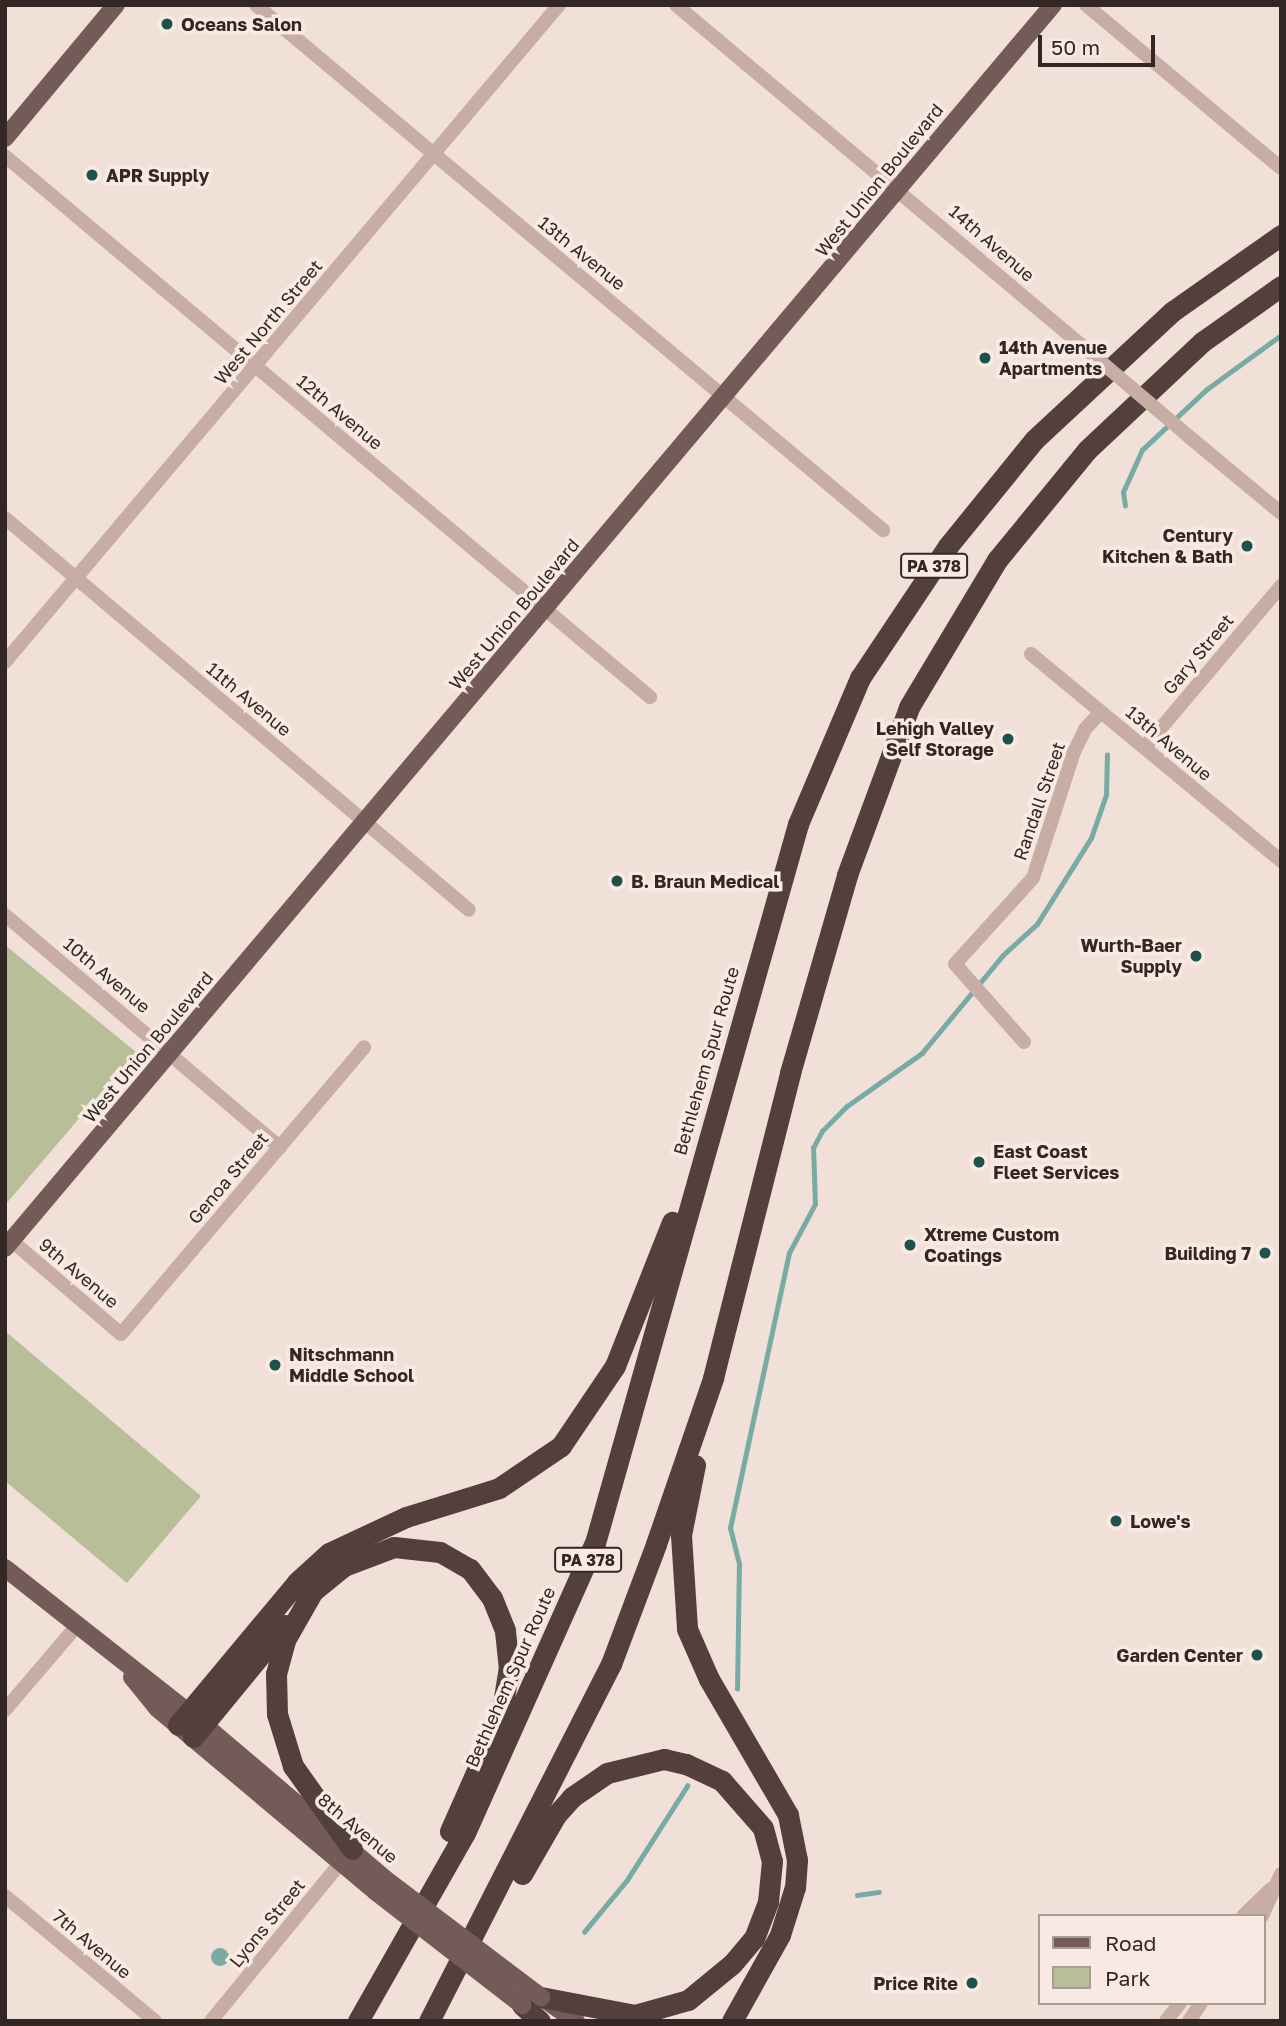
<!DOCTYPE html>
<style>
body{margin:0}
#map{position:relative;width:1286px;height:2026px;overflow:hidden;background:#f0e0d7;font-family:"Golos Text",sans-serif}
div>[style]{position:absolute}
.green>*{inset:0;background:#b8be98}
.water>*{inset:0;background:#77aba4}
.round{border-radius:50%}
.stream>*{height:4.5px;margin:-2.25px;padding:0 2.25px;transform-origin:2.25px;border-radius:2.25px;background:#77aba4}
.street>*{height:14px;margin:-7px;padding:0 7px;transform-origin:7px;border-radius:7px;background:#c7ada4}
.primary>*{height:18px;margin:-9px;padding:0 9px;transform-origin:9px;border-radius:9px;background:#745b57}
.highway>*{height:21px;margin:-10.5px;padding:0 10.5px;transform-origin:10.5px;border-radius:10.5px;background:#533f3d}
.street-bridge>*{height:14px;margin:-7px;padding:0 7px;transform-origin:7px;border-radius:7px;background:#c7ada4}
.primary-bridge>*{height:18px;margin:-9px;padding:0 9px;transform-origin:9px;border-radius:9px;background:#745b57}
.dots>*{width:19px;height:19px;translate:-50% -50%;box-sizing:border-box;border:4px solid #f8eae3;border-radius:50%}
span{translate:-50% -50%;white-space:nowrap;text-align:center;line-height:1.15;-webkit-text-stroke:7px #f8eae3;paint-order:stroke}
.shield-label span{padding:2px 5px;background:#f8eae3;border:2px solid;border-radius:5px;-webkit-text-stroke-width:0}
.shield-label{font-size:16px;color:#332725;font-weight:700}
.poi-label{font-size:18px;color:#332725;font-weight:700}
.left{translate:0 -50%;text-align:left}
.right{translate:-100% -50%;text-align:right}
.street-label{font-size:18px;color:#332725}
.frame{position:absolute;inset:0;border:7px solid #332725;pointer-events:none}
.legend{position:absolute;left:1038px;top:1914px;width:228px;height:91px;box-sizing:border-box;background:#f8eae3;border:2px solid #a99c97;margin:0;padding:9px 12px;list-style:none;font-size:21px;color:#332725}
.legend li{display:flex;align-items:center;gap:14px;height:35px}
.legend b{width:35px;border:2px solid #a99c97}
.scale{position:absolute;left:1038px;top:35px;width:117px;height:32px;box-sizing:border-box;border:4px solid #332725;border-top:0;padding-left:9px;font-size:21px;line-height:24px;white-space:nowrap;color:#332725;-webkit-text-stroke:5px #f8eae3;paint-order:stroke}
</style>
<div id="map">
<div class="green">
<i style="clip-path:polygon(5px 945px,136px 1052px,5px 1205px)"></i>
<i style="clip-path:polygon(5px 1331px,201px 1496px,127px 1583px,5px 1481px)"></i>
</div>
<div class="water">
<i class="round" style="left:211px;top:1948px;width:18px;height:18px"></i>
</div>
<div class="stream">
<i style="left:1125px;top:506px;width:14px;rotate:-98deg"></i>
<i style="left:1123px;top:492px;width:46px;rotate:-65.7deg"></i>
<i style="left:1142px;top:450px;width:89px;rotate:-43.2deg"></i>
<i style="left:1207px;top:389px;width:92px;rotate:-36.1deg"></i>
<i style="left:737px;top:1689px;width:125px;rotate:-89.1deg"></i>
<i style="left:739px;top:1564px;width:37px;rotate:-104deg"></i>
<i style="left:730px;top:1528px;width:281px;rotate:-77.9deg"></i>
<i style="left:789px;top:1253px;width:55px;rotate:-62deg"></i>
<i style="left:815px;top:1204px;width:56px;rotate:-92deg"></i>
<i style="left:813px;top:1148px;width:19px;rotate:-62deg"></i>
<i style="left:822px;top:1131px;width:35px;rotate:-45deg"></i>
<i style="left:847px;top:1106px;width:92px;rotate:-35.2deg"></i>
<i style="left:922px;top:1053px;width:127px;rotate:-50.4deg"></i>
<i style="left:1003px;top:955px;width:46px;rotate:-42.4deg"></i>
<i style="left:1037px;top:924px;width:102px;rotate:-57.9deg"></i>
<i style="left:1091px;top:838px;width:46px;rotate:-70.8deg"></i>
<i style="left:1106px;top:795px;width:40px;rotate:-88.6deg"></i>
<i style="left:857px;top:1895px;width:22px;rotate:-8deg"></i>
<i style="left:584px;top:1932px;width:67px;rotate:-50.4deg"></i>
<i style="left:627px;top:1880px;width:112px;rotate:-57.4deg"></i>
</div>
<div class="street">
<i style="left:256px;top:5px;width:818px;rotate:39.94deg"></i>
<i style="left:676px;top:5px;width:520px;rotate:40deg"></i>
<i style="left:1086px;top:5px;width:254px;rotate:39.9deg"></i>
<i style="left:5px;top:156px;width:842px;rotate:39.99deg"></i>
<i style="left:1187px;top:435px;width:122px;rotate:39.7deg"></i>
<i style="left:5px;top:518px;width:607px;rotate:40.19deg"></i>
<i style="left:1031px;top:654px;width:325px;rotate:39.6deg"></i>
<i style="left:5px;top:662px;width:859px;rotate:-49.86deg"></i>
<i style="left:1145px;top:747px;width:211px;rotate:-49.8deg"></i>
<i style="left:5px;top:915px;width:360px;rotate:40.2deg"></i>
<i style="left:1024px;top:1042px;width:104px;rotate:-131.5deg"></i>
<i style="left:955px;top:964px;width:116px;rotate:-47.8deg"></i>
<i style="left:1033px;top:878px;width:133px;rotate:-72deg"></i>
<i style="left:1074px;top:752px;width:25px;rotate:-64deg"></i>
<i style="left:1085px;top:729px;width:23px;rotate:-47deg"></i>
<i style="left:12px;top:1241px;width:143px;rotate:40.5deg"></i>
<i style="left:121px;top:1334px;width:376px;rotate:-49.7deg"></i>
<i style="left:5px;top:1710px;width:109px;rotate:-49.5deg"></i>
<i style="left:5px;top:1896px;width:195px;rotate:39.8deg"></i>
<i style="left:1243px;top:1916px;width:39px;rotate:-44deg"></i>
<i style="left:1262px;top:1916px;width:46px;rotate:-65.7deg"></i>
<i style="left:211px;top:2021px;width:212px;rotate:-50.7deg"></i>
<i style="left:1166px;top:2021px;width:23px;rotate:-52deg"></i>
<i style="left:1189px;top:2021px;width:22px;rotate:-56deg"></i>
</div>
<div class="primary">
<i style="left:5px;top:138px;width:173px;rotate:-50.2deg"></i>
<i style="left:5px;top:1248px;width:1626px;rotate:-49.87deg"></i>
<i style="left:5px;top:1568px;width:252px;rotate:38.2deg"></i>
<i style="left:203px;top:1724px;width:239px;rotate:40.4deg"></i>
<i style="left:132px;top:1677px;width:40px;rotate:51deg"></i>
<i style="left:157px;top:1708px;width:286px;rotate:40deg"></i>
<i style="left:544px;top:1999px;width:39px;rotate:35deg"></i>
</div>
<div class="highway">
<i style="left:695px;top:1465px;width:71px;rotate:101.3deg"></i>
<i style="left:681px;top:1535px;width:94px;rotate:86.3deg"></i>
<i style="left:687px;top:1629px;width:55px;rotate:66.3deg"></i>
<i style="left:709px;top:1679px;width:157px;rotate:59.8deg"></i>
<i style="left:788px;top:1815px;width:46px;rotate:78.7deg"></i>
<i style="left:797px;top:1860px;width:27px;rotate:94deg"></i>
<i style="left:795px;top:1887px;width:50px;rotate:107.4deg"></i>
<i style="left:780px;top:1935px;width:98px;rotate:119.2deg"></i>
<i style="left:178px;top:1725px;width:186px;rotate:-50.2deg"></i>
<i style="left:297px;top:1582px;width:43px;rotate:-42.2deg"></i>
<i style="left:329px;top:1553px;width:85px;rotate:-25.1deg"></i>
<i style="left:406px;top:1517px;width:97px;rotate:-17.3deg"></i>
<i style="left:499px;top:1488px;width:75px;rotate:-34.1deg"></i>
<i style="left:561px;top:1446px;width:97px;rotate:-56deg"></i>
<i style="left:615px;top:1366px;width:155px;rotate:-68.4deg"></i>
<i style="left:193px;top:1737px;width:145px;rotate:-50.6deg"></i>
<i style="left:352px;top:1849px;width:102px;rotate:-125.4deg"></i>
<i style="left:293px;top:1766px;width:54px;rotate:-107.1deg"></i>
<i style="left:277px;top:1714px;width:40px;rotate:-91.4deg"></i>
<i style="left:276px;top:1674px;width:35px;rotate:-75deg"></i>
<i style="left:285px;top:1640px;width:56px;rotate:-60.3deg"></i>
<i style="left:313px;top:1591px;width:40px;rotate:-39deg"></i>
<i style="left:344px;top:1566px;width:53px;rotate:-20.8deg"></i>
<i style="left:394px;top:1547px;width:46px;rotate:6.2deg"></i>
<i style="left:440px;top:1552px;width:34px;rotate:30deg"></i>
<i style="left:470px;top:1569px;width:36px;rotate:53deg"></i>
<i style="left:492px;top:1598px;width:35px;rotate:68deg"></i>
<i style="left:505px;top:1631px;width:36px;rotate:84deg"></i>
<i style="left:509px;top:1667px;width:50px;rotate:99.3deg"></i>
<i style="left:501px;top:1716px;width:126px;rotate:113.9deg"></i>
<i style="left:522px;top:1874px;width:68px;rotate:-60deg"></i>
<i style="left:556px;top:1815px;width:24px;rotate:-48deg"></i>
<i style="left:572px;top:1797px;width:42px;rotate:-34.4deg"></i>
<i style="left:607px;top:1773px;width:59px;rotate:-13.8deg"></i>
<i style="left:664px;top:1759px;width:23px;rotate:13deg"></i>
<i style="left:686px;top:1764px;width:40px;rotate:25deg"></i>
<i style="left:722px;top:1781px;width:62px;rotate:48.9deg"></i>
<i style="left:763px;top:1828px;width:34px;rotate:75deg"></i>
<i style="left:772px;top:1861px;width:41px;rotate:95.6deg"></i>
<i style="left:768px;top:1902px;width:39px;rotate:111deg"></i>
<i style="left:754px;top:1938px;width:34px;rotate:130deg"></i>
<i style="left:732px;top:1964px;width:57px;rotate:140.7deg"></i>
<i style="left:688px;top:2000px;width:55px;rotate:164.2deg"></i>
<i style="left:635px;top:2015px;width:96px;rotate:-169.2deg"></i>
<i style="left:522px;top:2005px;width:24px;rotate:42deg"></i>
<i style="left:358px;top:2021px;width:216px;rotate:-60.4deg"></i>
<i style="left:465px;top:1833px;width:318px;rotate:-65.9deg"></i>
<i style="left:595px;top:1543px;width:747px;rotate:-74.23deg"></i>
<i style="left:798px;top:824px;width:159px;rotate:-67deg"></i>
<i style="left:860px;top:678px;width:159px;rotate:-56.3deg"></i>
<i style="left:948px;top:546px;width:136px;rotate:-50.9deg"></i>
<i style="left:1034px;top:440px;width:190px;rotate:-42.9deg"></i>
<i style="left:1173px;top:311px;width:132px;rotate:-35.1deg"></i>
<i style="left:429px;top:2021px;width:401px;rotate:-63deg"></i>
<i style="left:611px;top:1664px;width:128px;rotate:-69.4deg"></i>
<i style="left:656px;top:1544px;width:176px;rotate:-71deg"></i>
<i style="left:713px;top:1378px;width:315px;rotate:-75.8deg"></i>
<i style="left:790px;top:1073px;width:206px;rotate:-73.9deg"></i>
<i style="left:847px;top:875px;width:179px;rotate:-69.7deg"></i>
<i style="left:909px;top:707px;width:171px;rotate:-59.1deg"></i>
<i style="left:997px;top:560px;width:142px;rotate:-50.7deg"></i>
<i style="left:1087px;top:450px;width:158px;rotate:-43.2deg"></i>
<i style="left:1202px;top:342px;width:97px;rotate:-35.3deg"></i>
</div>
<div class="street-bridge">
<i style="left:1074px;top:339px;width:148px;rotate:40.3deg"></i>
</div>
<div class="primary-bridge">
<i style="left:385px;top:1879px;width:196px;rotate:37.1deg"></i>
<i style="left:376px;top:1892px;width:185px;rotate:37.7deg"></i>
</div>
<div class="dots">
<i style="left:167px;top:24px;background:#1d524c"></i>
<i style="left:92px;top:175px;background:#1d524c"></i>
<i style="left:985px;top:358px;background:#1d524c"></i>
<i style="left:1247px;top:546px;background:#1d524c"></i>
<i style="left:1008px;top:739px;background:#1d524c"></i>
<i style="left:617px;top:881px;background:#1d524c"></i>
<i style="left:1196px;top:956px;background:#1d524c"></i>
<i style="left:979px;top:1162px;background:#1d524c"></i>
<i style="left:910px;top:1245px;background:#1d524c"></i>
<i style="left:1265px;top:1253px;background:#1d524c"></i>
<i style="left:275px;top:1365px;background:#1d524c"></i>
<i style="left:1116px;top:1521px;background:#1d524c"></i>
<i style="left:1257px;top:1655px;background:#1d524c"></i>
<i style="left:972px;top:1983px;background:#1d524c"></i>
</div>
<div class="shield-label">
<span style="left:934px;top:566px">PA 378</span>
<span style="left:588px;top:1560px">PA 378</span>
</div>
<div class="poi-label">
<span class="left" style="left:181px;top:24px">Oceans Salon</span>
<span class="left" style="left:106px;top:175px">APR Supply</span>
<span class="left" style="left:999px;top:358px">14th Avenue<br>Apartments</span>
<span class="right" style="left:1233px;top:546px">Century<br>Kitchen &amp; Bath</span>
<span class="right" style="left:994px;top:739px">Lehigh Valley<br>Self Storage</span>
<span class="left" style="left:631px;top:881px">B. Braun Medical</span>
<span class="right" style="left:1182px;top:956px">Wurth-Baer<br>Supply</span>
<span class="left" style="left:993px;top:1162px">East Coast<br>Fleet Services</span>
<span class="left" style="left:924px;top:1245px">Xtreme Custom<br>Coatings</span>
<span class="right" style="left:1251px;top:1253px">Building 7</span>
<span class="left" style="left:289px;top:1365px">Nitschmann<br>Middle School</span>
<span class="left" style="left:1130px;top:1521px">Lowe's</span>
<span class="right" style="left:1243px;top:1655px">Garden Center</span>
<span class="right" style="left:958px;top:1983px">Price Rite</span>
</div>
<div class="street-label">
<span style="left:879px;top:180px;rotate:-51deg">West Union Boulevard</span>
<span style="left:992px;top:243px;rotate:41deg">14th Avenue</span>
<span style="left:582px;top:253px;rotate:39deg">13th Avenue</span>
<span style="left:268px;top:322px;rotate:-50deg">West North Street</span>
<span style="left:340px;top:412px;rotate:40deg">12th Avenue</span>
<span style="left:514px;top:614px;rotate:-50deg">West Union Boulevard</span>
<span style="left:1198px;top:654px;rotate:-50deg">Gary Street</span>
<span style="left:249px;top:699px;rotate:40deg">11th Avenue</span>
<span style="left:1169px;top:743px;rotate:40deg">13th Avenue</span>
<span style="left:1039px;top:801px;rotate:-71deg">Randall Street</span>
<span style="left:107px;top:975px;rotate:40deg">10th Avenue</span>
<span style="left:148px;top:1047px;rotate:-50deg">West Union Boulevard</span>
<span style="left:706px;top:1061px;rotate:-74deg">Bethlehem Spur Route</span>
<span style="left:228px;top:1178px;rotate:-50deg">Genoa Street</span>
<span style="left:79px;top:1273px;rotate:40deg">9th Avenue</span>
<span style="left:510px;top:1677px;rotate:-66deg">Bethlehem Spur Route</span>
<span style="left:358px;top:1828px;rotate:40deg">8th Avenue</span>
<span style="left:267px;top:1923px;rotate:-51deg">Lyons Street</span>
<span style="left:92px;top:1944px;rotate:40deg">7th Avenue</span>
</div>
<div class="frame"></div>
<ul class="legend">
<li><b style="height:9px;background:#745b57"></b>Road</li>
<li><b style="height:19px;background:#b8be98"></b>Park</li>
</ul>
<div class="scale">50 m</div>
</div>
